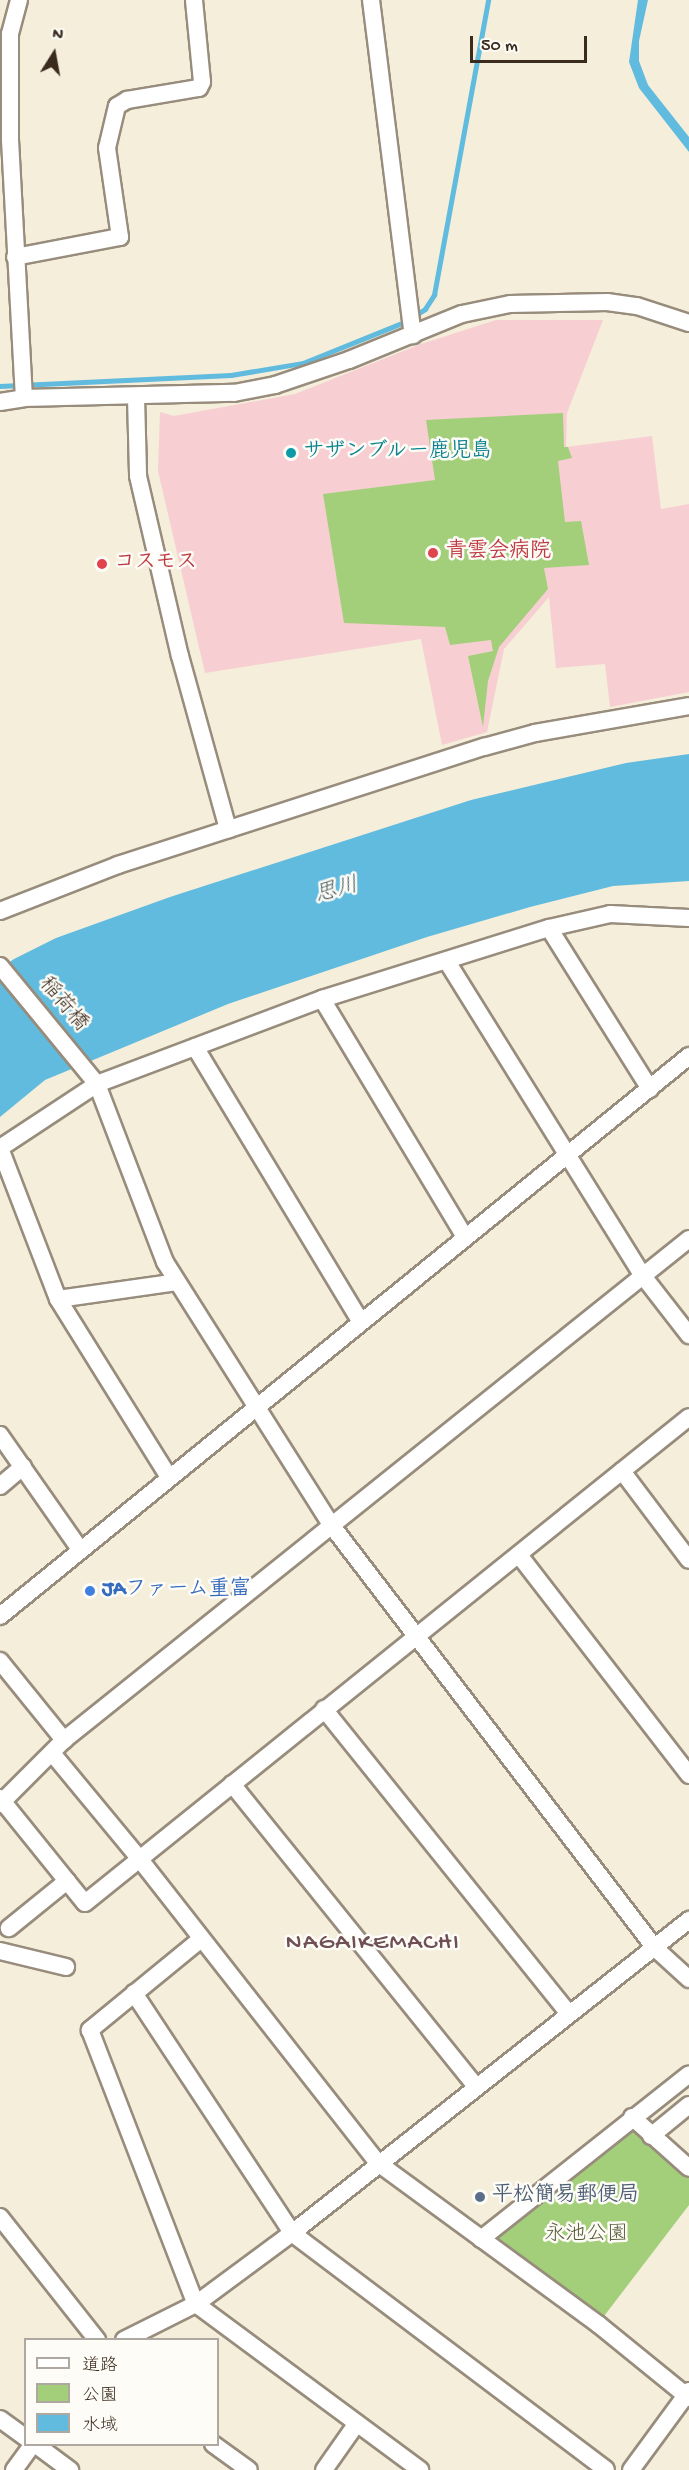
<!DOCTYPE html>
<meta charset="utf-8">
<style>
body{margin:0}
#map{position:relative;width:689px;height:2470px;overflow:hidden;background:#f4eedb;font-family:"Gochi Hand","Klee One",sans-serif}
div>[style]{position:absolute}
.built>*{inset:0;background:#f7cfd2}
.green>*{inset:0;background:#a3cf7b}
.water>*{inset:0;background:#60bbde}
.stream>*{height:4.5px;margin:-2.25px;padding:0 2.25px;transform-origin:2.25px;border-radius:2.25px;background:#60bbde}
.roads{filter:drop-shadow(2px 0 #988c7c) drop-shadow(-2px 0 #988c7c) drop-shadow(0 2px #988c7c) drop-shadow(0 -2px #988c7c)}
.minor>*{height:16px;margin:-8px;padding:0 8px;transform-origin:8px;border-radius:8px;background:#fff}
.dots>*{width:16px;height:16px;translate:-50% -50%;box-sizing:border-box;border:3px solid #fdfcf7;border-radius:50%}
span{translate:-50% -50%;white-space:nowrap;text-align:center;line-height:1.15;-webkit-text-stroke:5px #fdfcf7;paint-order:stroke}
.culture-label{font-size:21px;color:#0d838f;font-weight:700}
.left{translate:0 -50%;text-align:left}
.health-label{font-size:21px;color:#be3a42;font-weight:700}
.street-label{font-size:21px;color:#3b2a1e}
.shop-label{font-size:21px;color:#366cbe;font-weight:700}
.service-label{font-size:21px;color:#4e5e75;font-weight:700}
.park-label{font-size:21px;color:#5a5c3a}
.water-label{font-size:22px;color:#485d61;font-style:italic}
.quarter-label{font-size:24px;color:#6f5056;letter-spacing:1.5px}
.legend{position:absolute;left:24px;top:2338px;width:195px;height:108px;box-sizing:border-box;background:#fdfcf7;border:2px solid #afa8a0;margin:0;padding:8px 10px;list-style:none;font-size:18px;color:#3b2a1e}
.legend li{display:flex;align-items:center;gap:12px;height:30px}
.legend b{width:30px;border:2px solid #afa8a0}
.north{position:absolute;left:24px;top:24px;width:60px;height:60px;-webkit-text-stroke:4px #fdfcf7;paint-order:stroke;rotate:11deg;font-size:16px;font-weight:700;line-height:24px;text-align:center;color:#3b2a1e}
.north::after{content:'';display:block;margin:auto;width:21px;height:27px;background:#3b2a1e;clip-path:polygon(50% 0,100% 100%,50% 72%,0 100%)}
.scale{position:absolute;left:470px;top:36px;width:117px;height:27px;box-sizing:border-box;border:3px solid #3b2a1e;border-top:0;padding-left:8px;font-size:18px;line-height:21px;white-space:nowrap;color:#3b2a1e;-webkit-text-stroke:4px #fdfcf7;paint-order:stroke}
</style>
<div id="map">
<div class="built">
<i style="clip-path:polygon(496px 320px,603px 320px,567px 413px,566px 447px,652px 436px,661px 509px,689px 504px,689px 692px,610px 707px,605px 664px,556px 668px,549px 597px,504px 649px,487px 732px,442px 745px,421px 639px,205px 673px,158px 471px,160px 412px,174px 416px,295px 394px,421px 344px)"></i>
</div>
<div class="green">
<i style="clip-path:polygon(563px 413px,564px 447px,568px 447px,572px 458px,558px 461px,565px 522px,581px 521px,589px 565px,544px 568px,548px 589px,499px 647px,488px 681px,483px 727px,468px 656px,493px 651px,491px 640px,450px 645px,445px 627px,344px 623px,323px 494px,435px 480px,426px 420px)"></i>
<i style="clip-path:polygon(632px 2117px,689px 2167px,689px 2205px,598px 2324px,481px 2239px)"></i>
</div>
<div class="water">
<i style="clip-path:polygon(638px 0,648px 0,639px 41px,639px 61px,648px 85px,689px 137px,689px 152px,639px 88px,629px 62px)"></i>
<i style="clip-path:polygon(689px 754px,689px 881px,613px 886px,530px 907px,427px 937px,228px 1004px,45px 1080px,0 1117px,0 969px,14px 959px,56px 938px,170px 897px,471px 800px,626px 763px)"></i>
</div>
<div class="stream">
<i style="left:414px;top:316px;width:13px;rotate:-32deg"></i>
<i style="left:425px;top:309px;width:17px;rotate:-57deg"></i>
<i style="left:434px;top:295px;width:300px;rotate:-79.6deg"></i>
<i style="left:0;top:386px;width:231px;rotate:-2.7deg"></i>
<i style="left:231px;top:375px;width:73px;rotate:-9.5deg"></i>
<i style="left:303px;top:363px;width:112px;rotate:-22deg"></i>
</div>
<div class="roads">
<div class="minor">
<i style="left:19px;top:0;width:35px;rotate:105deg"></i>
<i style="left:10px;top:34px;width:106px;rotate:90deg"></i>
<i style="left:10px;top:140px;width:258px;rotate:86.9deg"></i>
<i style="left:371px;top:0;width:338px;rotate:82.9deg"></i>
<i style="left:15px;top:257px;width:107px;rotate:-10.8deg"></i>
<i style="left:120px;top:237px;width:90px;rotate:-98.3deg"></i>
<i style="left:107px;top:148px;width:43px;rotate:-76.6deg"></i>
<i style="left:117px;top:106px;width:12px;rotate:-31deg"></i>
<i style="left:127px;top:100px;width:73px;rotate:-9.5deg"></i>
<i style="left:199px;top:88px;width:7px;rotate:-63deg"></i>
<i style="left:202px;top:82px;width:82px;rotate:-95.6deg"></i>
<i style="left:136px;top:397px;width:79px;rotate:88.5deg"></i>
<i style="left:138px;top:476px;width:185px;rotate:76.9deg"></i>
<i style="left:180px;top:656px;width:180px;rotate:74.5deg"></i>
<i style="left:0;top:402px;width:24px;rotate:-9deg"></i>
<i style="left:24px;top:398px;width:210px;rotate:-1.4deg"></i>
<i style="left:234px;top:393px;width:42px;rotate:-11deg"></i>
<i style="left:275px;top:385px;width:78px;rotate:-18.7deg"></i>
<i style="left:349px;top:360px;width:122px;rotate:-22.2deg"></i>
<i style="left:462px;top:314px;width:49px;rotate:-11.8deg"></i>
<i style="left:510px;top:304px;width:97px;rotate:-1.2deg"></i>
<i style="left:607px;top:302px;width:30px;rotate:8deg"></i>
<i style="left:637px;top:306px;width:55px;rotate:18.1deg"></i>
<i style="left:0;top:911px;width:127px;rotate:-21.3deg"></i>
<i style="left:118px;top:865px;width:385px;rotate:-17.9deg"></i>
<i style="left:484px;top:747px;width:53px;rotate:-15.4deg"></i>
<i style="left:535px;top:733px;width:156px;rotate:-9.9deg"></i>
<i style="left:549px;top:928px;width:190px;rotate:57.9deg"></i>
<i style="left:448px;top:963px;width:369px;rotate:58.1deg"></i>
<i style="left:643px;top:1276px;width:75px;rotate:52.1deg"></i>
<i style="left:0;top:966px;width:153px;rotate:50.6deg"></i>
<i style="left:97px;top:1084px;width:191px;rotate:69.1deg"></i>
<i style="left:165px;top:1262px;width:312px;rotate:57.7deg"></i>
<i style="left:332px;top:1526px;width:531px;rotate:52.57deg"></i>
<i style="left:655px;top:1948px;width:46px;rotate:42.4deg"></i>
<i style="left:322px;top:999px;width:278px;rotate:59deg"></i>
<i style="left:195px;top:1047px;width:320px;rotate:58.9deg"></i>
<i style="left:0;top:1148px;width:116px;rotate:-33.4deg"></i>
<i style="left:97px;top:1084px;width:241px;rotate:-20.7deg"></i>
<i style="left:322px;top:999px;width:238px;rotate:-17.4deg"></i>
<i style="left:549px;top:928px;width:63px;rotate:-12.9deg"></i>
<i style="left:610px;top:914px;width:79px;rotate:2.9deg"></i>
<i style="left:0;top:1148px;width:162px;rotate:69deg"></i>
<i style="left:58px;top:1299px;width:208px;rotate:58.1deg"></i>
<i style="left:58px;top:1299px;width:120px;rotate:-8.1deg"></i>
<i style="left:0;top:1435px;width:138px;rotate:55deg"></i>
<i style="left:622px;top:1471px;width:111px;rotate:53deg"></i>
<i style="left:0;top:1486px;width:30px;rotate:-40deg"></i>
<i style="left:519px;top:1555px;width:278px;rotate:52.3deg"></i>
<i style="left:0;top:1616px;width:888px;rotate:-39.1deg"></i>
<i style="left:0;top:1661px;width:102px;rotate:51deg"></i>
<i style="left:324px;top:1709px;width:389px;rotate:51.2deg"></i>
<i style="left:52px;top:1753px;width:135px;rotate:50.4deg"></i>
<i style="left:138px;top:1857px;width:389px;rotate:51.9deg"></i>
<i style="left:378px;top:2163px;width:273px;rotate:36.2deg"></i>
<i style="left:598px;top:2324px;width:117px;rotate:39.1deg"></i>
<i style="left:232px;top:1784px;width:388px;rotate:51.1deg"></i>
<i style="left:0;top:1798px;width:107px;rotate:51.1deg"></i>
<i style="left:67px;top:1881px;width:75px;rotate:141deg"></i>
<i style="left:0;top:1804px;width:91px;rotate:-45deg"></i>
<i style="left:64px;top:1740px;width:801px;rotate:-38.72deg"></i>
<i style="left:67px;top:1881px;width:28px;rotate:51deg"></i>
<i style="left:85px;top:1903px;width:775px;rotate:-38.82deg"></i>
<i style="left:201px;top:1939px;width:144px;rotate:140.7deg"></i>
<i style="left:90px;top:2030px;width:294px;rotate:68.9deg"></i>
<i style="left:196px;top:2304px;width:279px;rotate:36.5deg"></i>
<i style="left:0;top:1951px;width:68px;rotate:13.6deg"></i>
<i style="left:134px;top:1993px;width:287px;rotate:56.6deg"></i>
<i style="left:292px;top:2233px;width:393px;rotate:37deg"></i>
<i style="left:632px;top:2117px;width:76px;rotate:41.8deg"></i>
<i style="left:651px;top:2136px;width:49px;rotate:-39.2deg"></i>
<i style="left:0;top:2217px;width:157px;rotate:51.7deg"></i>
<i style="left:481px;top:2239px;width:265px;rotate:-38.4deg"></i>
<i style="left:124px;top:2340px;width:80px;rotate:-26.6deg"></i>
<i style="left:196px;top:2304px;width:119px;rotate:-36.5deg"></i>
<i style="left:292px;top:2233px;width:506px;rotate:-38.25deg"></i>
<i style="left:0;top:2419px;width:32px;rotate:36deg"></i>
<i style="left:35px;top:2444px;width:44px;rotate:36.6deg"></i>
<i style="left:213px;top:2444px;width:44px;rotate:35.8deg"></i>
<i style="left:14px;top:2470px;width:32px;rotate:-54deg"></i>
<i style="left:324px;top:2470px;width:57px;rotate:-54.9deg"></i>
<i style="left:631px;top:2470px;width:98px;rotate:-53.7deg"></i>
</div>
</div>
<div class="dots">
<i style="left:291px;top:453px;background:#0f9aa8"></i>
<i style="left:433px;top:553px;background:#e0444e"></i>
<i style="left:102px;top:564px;background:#e0444e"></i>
<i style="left:90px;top:1591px;background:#3f7fe0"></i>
<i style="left:480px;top:2197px;background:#5c6f8a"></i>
</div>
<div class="culture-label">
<span class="left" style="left:303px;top:453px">サザンブルー鹿児島</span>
</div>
<div class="health-label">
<span class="left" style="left:446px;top:553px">青雲会病院</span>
<span class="left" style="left:114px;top:564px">コスモス</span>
</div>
<div class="street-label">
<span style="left:62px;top:1005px;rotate:50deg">稲荷橋</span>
</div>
<div class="shop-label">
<span class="left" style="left:102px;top:1591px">JAファーム重富</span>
</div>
<div class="service-label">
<span class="left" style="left:492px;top:2197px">平松簡易郵便局</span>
</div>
<div class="park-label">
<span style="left:586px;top:2236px">永池公園</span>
</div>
<div class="water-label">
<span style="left:337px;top:892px;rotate:-15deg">思川</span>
</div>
<div class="quarter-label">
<span style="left:373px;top:1944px">NAGAIKEMACHI</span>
</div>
<ul class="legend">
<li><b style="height:8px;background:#fff"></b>道路</li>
<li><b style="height:16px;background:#a3cf7b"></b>公園</li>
<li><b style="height:16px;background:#60bbde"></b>水域</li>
</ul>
<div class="north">N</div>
<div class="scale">50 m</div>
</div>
